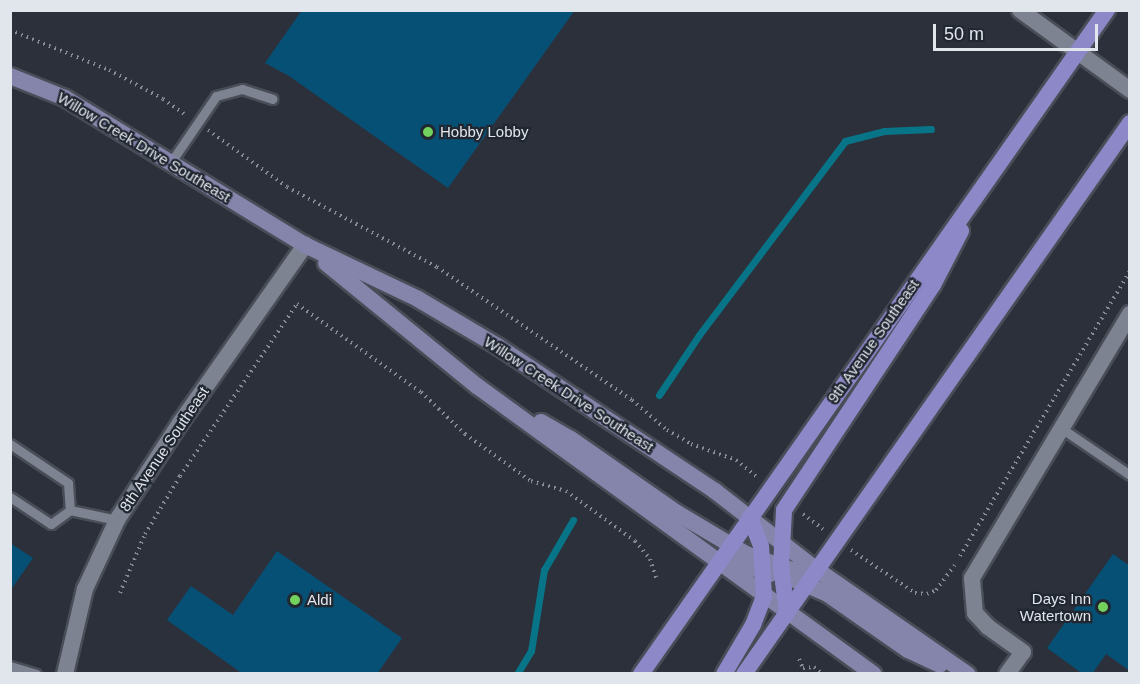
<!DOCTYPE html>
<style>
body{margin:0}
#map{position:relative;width:1140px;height:684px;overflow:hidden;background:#2b303b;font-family:Helvetica,sans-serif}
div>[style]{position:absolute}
.stream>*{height:7px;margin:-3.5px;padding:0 3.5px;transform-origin:3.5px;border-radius:3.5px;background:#087487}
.building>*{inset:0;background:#075075}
.path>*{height:4px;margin-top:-2px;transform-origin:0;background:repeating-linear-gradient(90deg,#878c95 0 1.5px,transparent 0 6px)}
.roads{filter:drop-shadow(2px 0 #494d57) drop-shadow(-2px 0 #494d57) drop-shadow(0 2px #494d57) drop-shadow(0 -2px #494d57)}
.service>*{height:9px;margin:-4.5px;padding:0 4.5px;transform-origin:4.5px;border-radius:4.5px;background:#7d8390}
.minor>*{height:16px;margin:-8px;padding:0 8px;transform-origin:8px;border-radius:8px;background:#7d8390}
.secondary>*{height:16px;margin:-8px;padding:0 8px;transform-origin:8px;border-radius:8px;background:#8585ac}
.primary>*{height:16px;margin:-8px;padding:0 8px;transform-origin:8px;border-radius:8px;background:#8d88c8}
.dots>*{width:16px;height:16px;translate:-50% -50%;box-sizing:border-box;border:3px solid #212731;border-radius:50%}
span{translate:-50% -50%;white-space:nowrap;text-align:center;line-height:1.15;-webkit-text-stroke:4.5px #212731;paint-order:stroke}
.poi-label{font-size:15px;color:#e1e5ec}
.left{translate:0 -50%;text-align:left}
.right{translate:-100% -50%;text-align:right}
.street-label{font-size:15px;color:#e1e5ec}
.frame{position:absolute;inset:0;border:12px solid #e1e5ec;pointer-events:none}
.scale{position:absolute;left:933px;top:24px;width:165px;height:27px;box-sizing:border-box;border:3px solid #e1e5ec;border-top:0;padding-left:8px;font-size:18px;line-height:21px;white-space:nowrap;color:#e1e5ec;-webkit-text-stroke:4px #212731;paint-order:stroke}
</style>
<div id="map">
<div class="stream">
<i style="left:659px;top:395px;width:72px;rotate:-56.3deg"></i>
<i style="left:699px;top:335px;width:243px;rotate:-53deg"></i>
<i style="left:845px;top:141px;width:40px;rotate:-14.4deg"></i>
<i style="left:884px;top:131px;width:47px;rotate:-2.4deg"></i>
<i style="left:517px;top:674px;width:27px;rotate:-59deg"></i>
<i style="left:531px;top:651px;width:82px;rotate:-80.9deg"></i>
<i style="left:544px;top:570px;width:58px;rotate:-59.9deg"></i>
</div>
<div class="building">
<i style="clip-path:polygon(302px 10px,575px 10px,448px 188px,289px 76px,265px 63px)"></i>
<i style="clip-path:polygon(10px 543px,33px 558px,10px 591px)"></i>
<i style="clip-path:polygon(277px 551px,402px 638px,377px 674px,243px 674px,167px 620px,191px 586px,233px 615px)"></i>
<i style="clip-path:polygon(1113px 554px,1130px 566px,1130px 671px,1106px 654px,1092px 674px,1083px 674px,1047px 648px)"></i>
</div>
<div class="path">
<i style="left:10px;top:30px;width:107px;rotate:22deg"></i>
<i style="left:109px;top:70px;width:61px;rotate:28.2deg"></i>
<i style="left:163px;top:99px;width:29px;rotate:35deg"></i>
<i style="left:208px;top:130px;width:97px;rotate:35.8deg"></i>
<i style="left:287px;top:187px;width:170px;rotate:28.1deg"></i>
<i style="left:437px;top:267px;width:236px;rotate:34.3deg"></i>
<i style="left:632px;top:400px;width:46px;rotate:40.6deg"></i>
<i style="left:667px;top:430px;width:28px;rotate:30deg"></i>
<i style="left:691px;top:444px;width:48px;rotate:19.6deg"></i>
<i style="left:736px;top:460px;width:27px;rotate:39deg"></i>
<i style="left:803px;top:514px;width:25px;rotate:37deg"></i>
<i style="left:851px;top:550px;width:77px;rotate:33.9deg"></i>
<i style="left:915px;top:593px;width:12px;rotate:5deg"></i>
<i style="left:927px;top:594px;width:10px;rotate:-24deg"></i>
<i style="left:936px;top:590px;width:31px;rotate:-53deg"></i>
<i style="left:960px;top:556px;width:332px;rotate:-59.2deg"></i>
<i style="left:120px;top:593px;width:64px;rotate:-67deg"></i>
<i style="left:145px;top:534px;width:68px;rotate:-58.9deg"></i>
<i style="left:180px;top:476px;width:208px;rotate:-55.8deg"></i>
<i style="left:297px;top:304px;width:152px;rotate:35.4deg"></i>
<i style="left:421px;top:392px;width:61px;rotate:43.7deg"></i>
<i style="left:465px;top:434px;width:81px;rotate:35.5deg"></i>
<i style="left:531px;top:481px;width:36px;rotate:16deg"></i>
<i style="left:566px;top:491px;width:85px;rotate:35.9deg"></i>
<i style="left:635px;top:541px;width:23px;rotate:50deg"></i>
<i style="left:650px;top:559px;width:20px;rotate:72deg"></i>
<i style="left:799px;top:659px;width:10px;rotate:66deg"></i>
<i style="left:803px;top:668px;width:11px;rotate:-5deg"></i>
<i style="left:814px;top:667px;width:11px;rotate:38deg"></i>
</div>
<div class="roads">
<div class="service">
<i style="left:171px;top:162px;width:80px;rotate:-55.7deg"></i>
<i style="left:216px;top:96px;width:27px;rotate:-15deg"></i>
<i style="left:242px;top:89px;width:32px;rotate:18deg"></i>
<i style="left:1061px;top:428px;width:83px;rotate:34.3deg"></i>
<i style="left:10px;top:444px;width:70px;rotate:33.9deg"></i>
<i style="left:68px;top:483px;width:27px;rotate:86deg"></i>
<i style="left:10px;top:497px;width:49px;rotate:33.4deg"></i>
<i style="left:51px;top:524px;width:24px;rotate:-36deg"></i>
<i style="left:70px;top:510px;width:48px;rotate:12deg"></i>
<i style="left:10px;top:666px;width:27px;rotate:17deg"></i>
</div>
<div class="minor">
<i style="left:1020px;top:10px;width:136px;rotate:36deg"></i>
<i style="left:65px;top:674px;width:87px;rotate:-76.8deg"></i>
<i style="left:85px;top:589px;width:76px;rotate:-65.1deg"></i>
<i style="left:117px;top:520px;width:116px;rotate:-57deg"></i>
<i style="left:180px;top:423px;width:218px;rotate:-54.9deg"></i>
<i style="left:1007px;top:674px;width:27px;rotate:-54deg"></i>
<i style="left:1023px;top:652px;width:43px;rotate:-144.5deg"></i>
<i style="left:988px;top:627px;width:19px;rotate:-133deg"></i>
<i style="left:975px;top:613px;width:35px;rotate:-95deg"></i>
<i style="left:972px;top:578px;width:308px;rotate:-59.1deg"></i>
</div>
<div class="secondary">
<i style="left:10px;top:76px;width:59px;rotate:21.8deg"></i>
<i style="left:65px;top:98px;width:281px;rotate:31.5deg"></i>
<i style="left:305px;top:245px;width:125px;rotate:25.5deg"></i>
<i style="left:418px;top:299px;width:94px;rotate:30.7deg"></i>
<i style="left:499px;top:347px;width:260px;rotate:33.7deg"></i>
<i style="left:715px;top:491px;width:129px;rotate:37.8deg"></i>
<i style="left:817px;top:570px;width:183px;rotate:34.7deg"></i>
<i style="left:326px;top:263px;width:195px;rotate:39.2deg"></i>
<i style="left:477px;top:386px;width:490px;rotate:36deg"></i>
<i style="left:541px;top:422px;width:34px;rotate:30deg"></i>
<i style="left:571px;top:439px;width:129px;rotate:34.9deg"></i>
<i style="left:677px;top:513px;width:80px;rotate:30.7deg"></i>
<i style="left:746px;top:554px;width:49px;rotate:19.2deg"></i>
<i style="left:792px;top:570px;width:25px"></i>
<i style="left:719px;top:563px;width:18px"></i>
<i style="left:737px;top:563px;width:35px;rotate:18deg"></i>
<i style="left:795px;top:580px;width:34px;rotate:23deg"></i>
<i style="left:826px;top:593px;width:100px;rotate:34.8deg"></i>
<i style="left:908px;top:650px;width:35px;rotate:25deg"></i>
</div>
<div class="primary">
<i style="left:787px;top:613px;width:47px;rotate:-97.3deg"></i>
<i style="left:781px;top:566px;width:56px;rotate:-86.9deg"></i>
<i style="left:784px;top:510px;width:270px;rotate:-56.5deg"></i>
<i style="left:933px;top:285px;width:61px;rotate:-62.6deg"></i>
<i style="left:641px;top:674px;width:811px;rotate:-54.94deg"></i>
<i style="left:724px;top:674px;width:57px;rotate:-59.4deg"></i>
<i style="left:753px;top:625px;width:31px;rotate:-69deg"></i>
<i style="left:764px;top:596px;width:50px;rotate:-93.4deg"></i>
<i style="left:761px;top:546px;width:31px;rotate:-111deg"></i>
<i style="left:744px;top:674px;width:673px;rotate:-54.99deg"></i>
</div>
</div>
<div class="dots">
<i style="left:428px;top:132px;background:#72d25d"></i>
<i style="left:295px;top:600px;background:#72d25d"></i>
<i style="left:1103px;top:607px;background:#72d25d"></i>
</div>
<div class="poi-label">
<span class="left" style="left:440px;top:132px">Hobby Lobby</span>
<span class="right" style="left:1091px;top:607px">Days Inn<br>Watertown</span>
<span class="left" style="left:307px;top:600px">Aldi</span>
</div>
<div class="street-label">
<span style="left:144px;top:147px;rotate:31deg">Willow Creek Drive Southeast</span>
<span style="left:873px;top:341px;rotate:-55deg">9th Avenue Southeast</span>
<span style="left:569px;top:394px;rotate:33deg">Willow Creek Drive Southeast</span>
<span style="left:164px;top:449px;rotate:-56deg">8th Avenue Southeast</span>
</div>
<div class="frame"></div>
<div class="scale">50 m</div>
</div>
